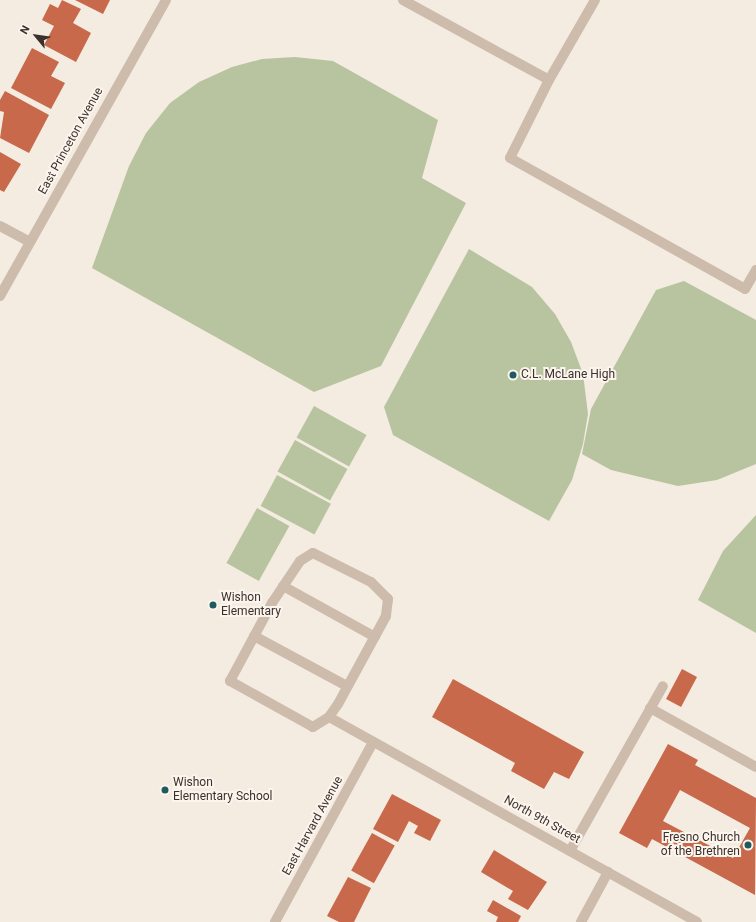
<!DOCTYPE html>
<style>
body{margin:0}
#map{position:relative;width:756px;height:922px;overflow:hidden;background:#f4ebe1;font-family:Roboto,sans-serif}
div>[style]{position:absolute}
.green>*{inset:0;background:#b8c4a0;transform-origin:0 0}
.building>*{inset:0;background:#c8694b;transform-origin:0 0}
.minor>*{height:10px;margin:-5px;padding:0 5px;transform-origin:5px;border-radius:5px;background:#cdbbac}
.dots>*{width:11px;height:11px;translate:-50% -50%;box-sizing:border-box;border:2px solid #fbf5ee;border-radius:50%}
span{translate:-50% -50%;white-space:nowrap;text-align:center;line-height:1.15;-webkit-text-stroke:4px #fbf5ee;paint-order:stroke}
.street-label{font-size:12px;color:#3b302b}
.poi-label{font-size:12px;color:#3b302b}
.left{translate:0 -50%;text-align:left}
.right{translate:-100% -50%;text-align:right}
.north{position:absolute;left:16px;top:16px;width:40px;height:40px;-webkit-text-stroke:3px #fbf5ee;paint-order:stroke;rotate:299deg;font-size:11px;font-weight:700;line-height:16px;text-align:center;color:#3b302b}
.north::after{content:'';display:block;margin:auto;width:14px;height:18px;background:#3b302b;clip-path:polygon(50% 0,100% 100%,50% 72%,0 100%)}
</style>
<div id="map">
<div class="green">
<i style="clip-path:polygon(295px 57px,333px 61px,438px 120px,422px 178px,466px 203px,381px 366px,314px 392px,92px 268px,129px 166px,146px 133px,170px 103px,199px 82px,232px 67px,262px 59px)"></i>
<i style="clip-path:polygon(469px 249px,532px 287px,555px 314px,571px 342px,583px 374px,588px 414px,583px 444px,572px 480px,549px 521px,393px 435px,384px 407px)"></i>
<i style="clip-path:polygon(684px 281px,756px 320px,756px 464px,717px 480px,678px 486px,611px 470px,582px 454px,591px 409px,656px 290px)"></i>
<i style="left:314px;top:406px;width:60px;height:36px;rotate:29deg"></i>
<i style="left:295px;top:440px;width:60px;height:36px;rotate:29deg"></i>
<i style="left:277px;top:475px;width:61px;height:35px;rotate:28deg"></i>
<i style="left:257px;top:508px;width:37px;height:63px;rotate:29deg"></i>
<i style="clip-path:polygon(756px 515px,756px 633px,698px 600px,723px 551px)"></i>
</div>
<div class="building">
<i style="clip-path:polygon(62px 0,81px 9px,73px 23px,91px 33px,76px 62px,44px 45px,54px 26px,42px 20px,50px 4px,58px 8px)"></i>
<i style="clip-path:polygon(75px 0,110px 0,103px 14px)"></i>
<i style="clip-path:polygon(32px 48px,59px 62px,51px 76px,65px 83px,51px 109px,11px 88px)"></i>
<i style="clip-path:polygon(5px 91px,49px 115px,29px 153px,0 138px,4px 112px,0 111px,0 100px)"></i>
<i style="clip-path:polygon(0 152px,21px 164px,4px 192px,0 190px)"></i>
<i style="left:682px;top:669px;width:17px;height:34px;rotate:28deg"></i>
<i style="clip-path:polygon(453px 679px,584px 752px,569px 779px,554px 772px,544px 789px,511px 771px,515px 763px,432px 717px)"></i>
<i style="clip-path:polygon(evenodd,668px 744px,698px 760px,695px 765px,756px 798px,755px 895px,652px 839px,647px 848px,619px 833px,668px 744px,680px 790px,750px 828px,733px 858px,663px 821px,680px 790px)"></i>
<i style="clip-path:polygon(392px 794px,441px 820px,430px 841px,414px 833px,418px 826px,409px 821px,398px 842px,373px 829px)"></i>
<i style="left:372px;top:833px;width:26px;height:43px;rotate:29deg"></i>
<i style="clip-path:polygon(494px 850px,547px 882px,528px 910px,508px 899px,513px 891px,481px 872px)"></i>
<i style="clip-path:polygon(348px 877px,371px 888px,354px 922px,339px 922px,327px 916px)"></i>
<i style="clip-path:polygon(493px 900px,521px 916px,518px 922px,496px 922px,498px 917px,487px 911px)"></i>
</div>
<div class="minor">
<i style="left:403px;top:0;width:166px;rotate:28.7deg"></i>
<i style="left:549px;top:80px;width:92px;rotate:-60.1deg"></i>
<i style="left:549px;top:80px;width:87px;rotate:116.6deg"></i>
<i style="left:510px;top:158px;width:269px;rotate:29.1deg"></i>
<i style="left:745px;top:289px;width:22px;rotate:-60deg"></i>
<i style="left:0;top:226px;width:34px;rotate:28deg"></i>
<i style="left:0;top:296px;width:339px;rotate:-60.7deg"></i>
<i style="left:313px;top:553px;width:65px;rotate:26.6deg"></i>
<i style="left:371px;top:582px;width:24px;rotate:45deg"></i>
<i style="left:388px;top:599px;width:17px;rotate:97deg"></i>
<i style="left:386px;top:616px;width:100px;rotate:118.6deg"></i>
<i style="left:338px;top:704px;width:16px;rotate:125deg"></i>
<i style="left:329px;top:717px;width:19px;rotate:148deg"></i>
<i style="left:313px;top:727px;width:95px;rotate:-151deg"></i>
<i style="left:230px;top:681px;width:89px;rotate:-61.7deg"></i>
<i style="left:272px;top:603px;width:50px;rotate:-56.3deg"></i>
<i style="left:300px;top:561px;width:15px;rotate:-32deg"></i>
<i style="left:283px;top:586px;width:105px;rotate:29deg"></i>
<i style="left:254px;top:636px;width:106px;rotate:28.3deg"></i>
<i style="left:650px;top:708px;width:121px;rotate:29.1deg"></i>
<i style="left:329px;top:717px;width:421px;rotate:29.1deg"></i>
<i style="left:570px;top:851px;width:189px;rotate:-60.6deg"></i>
<i style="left:275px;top:922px;width:205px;rotate:-61.4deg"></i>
<i style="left:581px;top:922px;width:57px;rotate:-61.6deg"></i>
</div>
<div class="dots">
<i style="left:513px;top:375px;background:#1f5a5e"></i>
<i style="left:213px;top:605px;background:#1f5a5e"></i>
<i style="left:165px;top:790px;background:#1f5a5e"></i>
<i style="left:748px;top:845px;background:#1f5a5e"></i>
</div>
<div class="street-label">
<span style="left:71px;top:141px;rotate:-61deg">East Princeton Avenue</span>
<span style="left:542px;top:820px;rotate:29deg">North 9th Street</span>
<span style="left:313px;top:826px;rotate:-61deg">East Harvard Avenue</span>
</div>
<div class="poi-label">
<span class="left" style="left:521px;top:375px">C.L. McLane High</span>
<span class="left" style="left:221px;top:605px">Wishon<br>Elementary</span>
<span class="left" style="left:173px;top:790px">Wishon<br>Elementary School</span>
<span class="right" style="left:740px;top:845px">Fresno Church<br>of the Brethren</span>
</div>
<div class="north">N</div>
</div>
